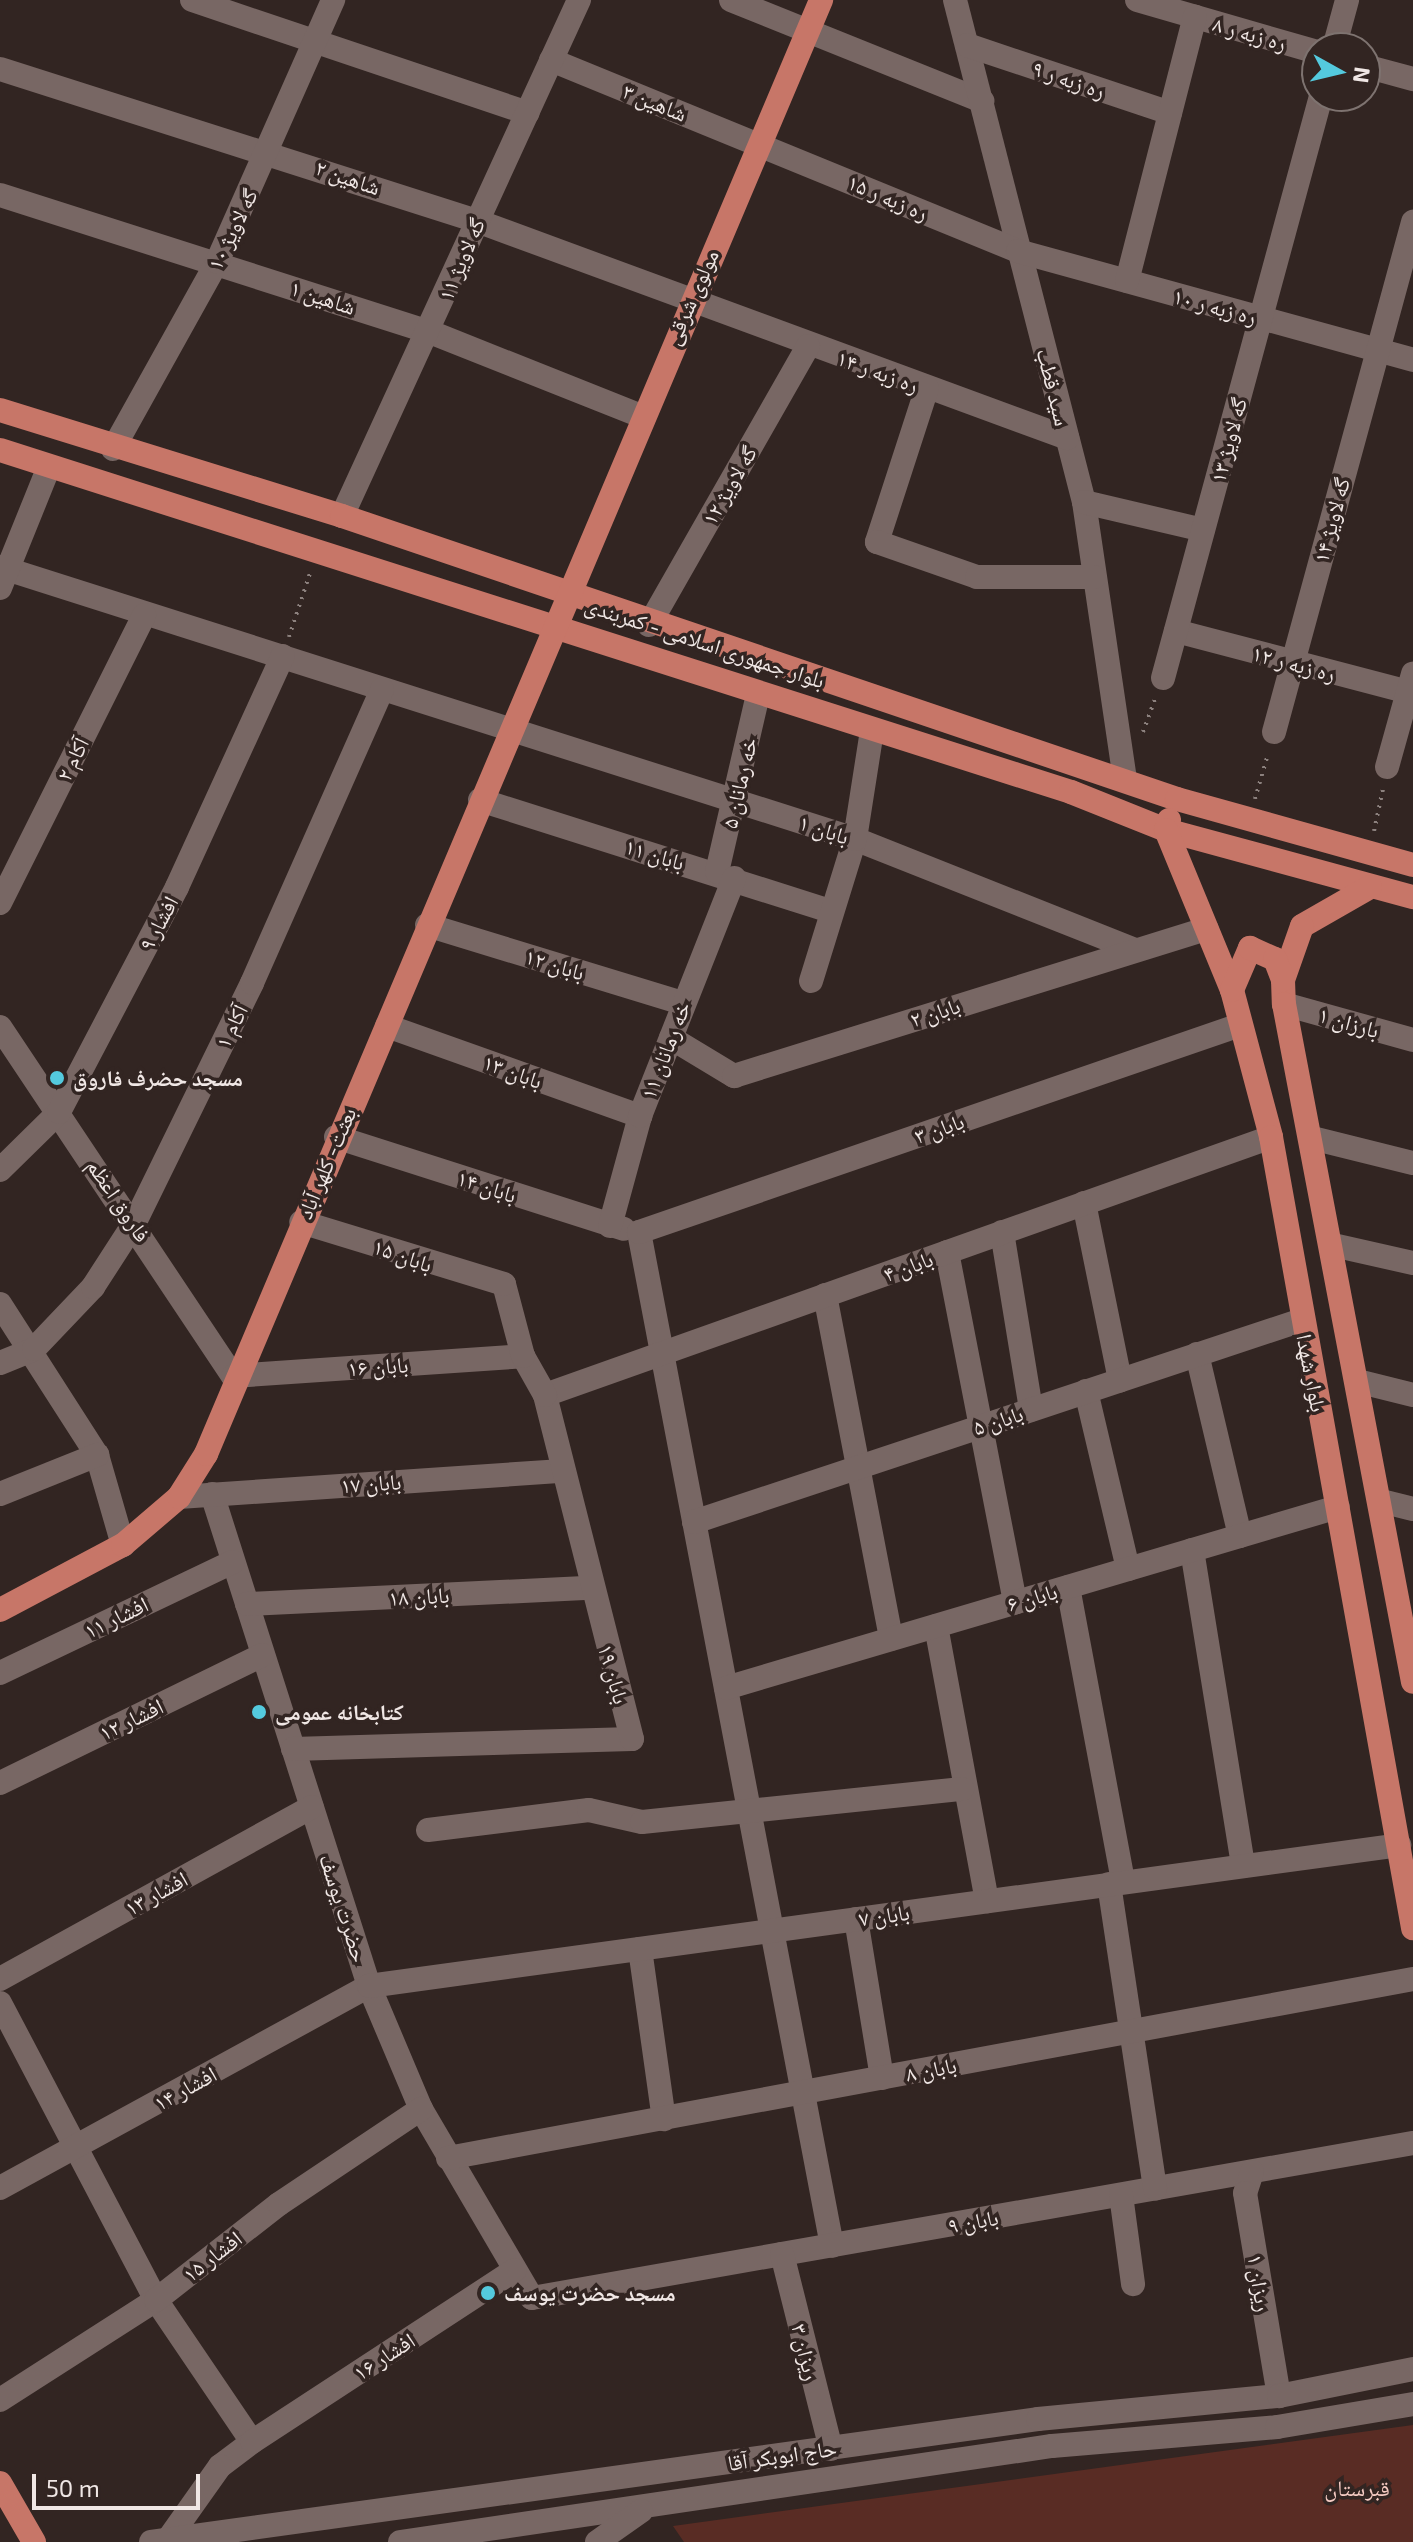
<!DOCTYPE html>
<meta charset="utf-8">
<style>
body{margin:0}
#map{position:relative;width:1413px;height:2542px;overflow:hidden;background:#322522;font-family:"Exo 2","Noto Naskh Arabic",sans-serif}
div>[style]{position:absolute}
.green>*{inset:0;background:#592c24}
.path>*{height:4px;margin-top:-2px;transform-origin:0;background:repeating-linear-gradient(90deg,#8c817e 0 2px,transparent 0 8px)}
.minor>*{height:24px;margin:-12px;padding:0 12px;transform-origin:12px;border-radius:12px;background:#786764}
.major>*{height:24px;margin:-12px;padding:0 12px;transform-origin:12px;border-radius:12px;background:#c77668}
.dots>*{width:22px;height:22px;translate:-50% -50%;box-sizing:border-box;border:4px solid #322522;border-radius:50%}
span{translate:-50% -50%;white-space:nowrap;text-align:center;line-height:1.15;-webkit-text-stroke:7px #322522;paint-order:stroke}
.street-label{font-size:22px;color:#f0e7e5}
.poi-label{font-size:22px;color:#f0e7e5;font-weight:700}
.left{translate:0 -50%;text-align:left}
.park-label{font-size:22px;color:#f6cbc3}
.north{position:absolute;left:1301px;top:32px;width:80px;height:80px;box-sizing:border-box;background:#322522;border:2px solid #7e7370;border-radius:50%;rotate:98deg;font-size:22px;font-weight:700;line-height:32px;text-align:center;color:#f0e7e5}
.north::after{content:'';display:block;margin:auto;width:28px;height:36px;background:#54cade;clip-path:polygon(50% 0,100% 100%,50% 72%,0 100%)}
.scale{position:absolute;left:32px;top:2474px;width:168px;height:36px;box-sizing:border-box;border:4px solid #f0e7e5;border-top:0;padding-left:10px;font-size:24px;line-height:28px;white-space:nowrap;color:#f0e7e5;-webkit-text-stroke:6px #322522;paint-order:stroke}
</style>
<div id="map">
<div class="green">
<i style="clip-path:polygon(1413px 2425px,1413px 2542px,684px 2542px,673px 2526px)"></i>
</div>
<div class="path">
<i style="left:289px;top:637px;width:67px;rotate:-71.8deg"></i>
<i style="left:1143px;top:732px;width:35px;rotate:-70deg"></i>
<i style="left:1255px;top:799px;width:47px;rotate:-73.9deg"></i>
<i style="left:1374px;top:831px;width:43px;rotate:-77.9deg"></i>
</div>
<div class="minor">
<i style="left:192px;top:0;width:354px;rotate:18.6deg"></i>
<i style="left:731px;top:0;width:271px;rotate:21.9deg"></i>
<i style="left:955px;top:0;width:518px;rotate:75.59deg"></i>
<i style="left:1084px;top:502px;width:281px;rotate:81.6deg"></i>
<i style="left:1137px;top:0;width:187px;rotate:16.1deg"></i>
<i style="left:967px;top:45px;width:214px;rotate:18.5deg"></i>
<i style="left:1334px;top:48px;width:50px;rotate:-74.8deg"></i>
<i style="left:551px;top:60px;width:505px;rotate:22.24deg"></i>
<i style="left:1018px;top:251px;width:410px;rotate:15.4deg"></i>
<i style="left:1365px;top:66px;width:50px;rotate:15.2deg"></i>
<i style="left:0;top:69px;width:501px;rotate:17.67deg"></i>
<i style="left:477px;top:221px;width:629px;rotate:20.19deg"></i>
<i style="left:0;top:195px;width:451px;rotate:17.7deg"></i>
<i style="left:430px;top:332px;width:225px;rotate:21.7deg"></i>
<i style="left:1127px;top:281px;width:273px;rotate:-75.6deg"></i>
<i style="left:927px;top:388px;width:162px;rotate:108deg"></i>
<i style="left:877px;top:542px;width:106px;rotate:19.3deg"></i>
<i style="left:977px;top:577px;width:117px"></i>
<i style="left:113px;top:449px;width:214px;rotate:-60.9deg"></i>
<i style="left:217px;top:262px;width:287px;rotate:-66.1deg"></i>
<i style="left:1084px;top:502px;width:122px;rotate:13.2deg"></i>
<i style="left:342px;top:516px;width:568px;rotate:-65.33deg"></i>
<i style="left:0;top:567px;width:897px;rotate:17.65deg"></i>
<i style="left:855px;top:839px;width:299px;rotate:21.6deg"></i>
<i style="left:0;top:588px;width:131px;rotate:-68deg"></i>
<i style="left:649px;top:625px;width:321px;rotate:-60.3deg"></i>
<i style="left:1176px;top:631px;width:245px;rotate:14.7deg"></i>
<i style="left:1163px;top:678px;width:603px;rotate:-74.81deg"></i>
<i style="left:1274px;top:732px;width:529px;rotate:-74.75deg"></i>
<i style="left:1387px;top:767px;width:97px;rotate:-74.4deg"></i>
<i style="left:480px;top:800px;width:366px;rotate:17.6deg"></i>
<i style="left:717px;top:872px;width:183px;rotate:-77deg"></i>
<i style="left:0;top:903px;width:322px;rotate:-63.4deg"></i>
<i style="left:427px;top:925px;width:267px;rotate:17deg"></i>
<i style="left:811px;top:981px;width:149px;rotate:-72.8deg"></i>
<i style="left:855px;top:839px;width:110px;rotate:-81.1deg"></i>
<i style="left:1284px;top:1004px;width:134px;rotate:15.6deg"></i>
<i style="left:387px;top:1026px;width:269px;rotate:19.6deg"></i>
<i style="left:0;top:1027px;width:420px;rotate:56.3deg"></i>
<i style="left:233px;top:1376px;width:291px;rotate:-3.9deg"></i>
<i style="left:671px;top:1038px;width:74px;rotate:31.1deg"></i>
<i style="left:734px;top:1076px;width:495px;rotate:-17.3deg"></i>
<i style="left:336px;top:1137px;width:302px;rotate:17.7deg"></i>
<i style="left:1312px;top:1138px;width:104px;rotate:13.9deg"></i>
<i style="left:0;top:1170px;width:83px;rotate:-44.5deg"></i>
<i style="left:59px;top:1112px;width:254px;rotate:-62.3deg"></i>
<i style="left:177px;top:887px;width:254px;rotate:-65.4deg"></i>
<i style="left:1084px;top:1203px;width:181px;rotate:78.5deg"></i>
<i style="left:610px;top:1226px;width:114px;rotate:-74.7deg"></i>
<i style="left:640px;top:1116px;width:256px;rotate:-68.4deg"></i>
<i style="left:639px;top:1232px;width:1032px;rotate:79.22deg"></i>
<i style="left:639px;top:1232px;width:636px;rotate:-19.01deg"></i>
<i style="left:1002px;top:1232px;width:180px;rotate:80.7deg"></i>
<i style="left:1333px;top:1245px;width:82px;rotate:12.7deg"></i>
<i style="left:947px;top:1252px;width:357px;rotate:79deg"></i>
<i style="left:825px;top:1295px;width:350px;rotate:79.1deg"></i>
<i style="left:0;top:1304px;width:179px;rotate:57.3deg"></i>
<i style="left:97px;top:1455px;width:94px;rotate:73.9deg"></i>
<i style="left:1197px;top:1354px;width:187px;rotate:76.7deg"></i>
<i style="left:0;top:1363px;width:37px;rotate:-22deg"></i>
<i style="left:34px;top:1349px;width:86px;rotate:-46.4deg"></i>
<i style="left:93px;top:1287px;width:77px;rotate:-57.1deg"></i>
<i style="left:135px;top:1222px;width:266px;rotate:-63.9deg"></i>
<i style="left:252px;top:983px;width:321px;rotate:-66.1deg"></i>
<i style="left:1357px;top:1381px;width:58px;rotate:14deg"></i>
<i style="left:1086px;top:1391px;width:183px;rotate:76.7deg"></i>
<i style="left:545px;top:1395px;width:770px;rotate:-19.56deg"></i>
<i style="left:0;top:1494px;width:105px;rotate:-21.9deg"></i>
<i style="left:212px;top:1494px;width:516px;rotate:72.3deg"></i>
<i style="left:369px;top:1986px;width:134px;rotate:67.1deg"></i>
<i style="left:421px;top:2109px;width:219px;rotate:59.6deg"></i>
<i style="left:532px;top:2298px;width:895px;rotate:-9.98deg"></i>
<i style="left:179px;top:1497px;width:384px;rotate:-3.9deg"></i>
<i style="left:1381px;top:1501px;width:33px;rotate:14deg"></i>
<i style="left:694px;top:1522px;width:641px;rotate:-18.38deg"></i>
<i style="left:1192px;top:1550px;width:320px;rotate:80.8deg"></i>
<i style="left:1068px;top:1587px;width:300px;rotate:79.4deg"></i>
<i style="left:247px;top:1604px;width:343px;rotate:-2.7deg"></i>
<i style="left:936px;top:1626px;width:280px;rotate:79.5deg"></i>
<i style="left:0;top:1673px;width:258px;rotate:-25.5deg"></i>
<i style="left:726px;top:1688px;width:638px;rotate:-16.48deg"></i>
<i style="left:293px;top:1749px;width:339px;rotate:-1.7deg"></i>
<i style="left:632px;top:1739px;width:355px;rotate:-104.2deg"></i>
<i style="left:545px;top:1395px;width:45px;rotate:-119.4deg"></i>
<i style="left:523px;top:1356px;width:74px;rotate:-104.8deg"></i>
<i style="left:504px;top:1284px;width:212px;rotate:-163deg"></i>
<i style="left:0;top:1783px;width:292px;rotate:-26deg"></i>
<i style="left:428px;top:1830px;width:162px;rotate:-7.1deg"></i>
<i style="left:589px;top:1810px;width:54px;rotate:12.8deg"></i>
<i style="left:642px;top:1822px;width:322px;rotate:-5.9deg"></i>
<i style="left:1109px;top:1884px;width:308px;rotate:81.4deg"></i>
<i style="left:856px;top:1919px;width:161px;rotate:80.7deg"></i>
<i style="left:640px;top:1949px;width:172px;rotate:82deg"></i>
<i style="left:0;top:1979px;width:356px;rotate:-28.9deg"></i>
<i style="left:0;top:2003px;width:335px;rotate:62.3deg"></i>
<i style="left:156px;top:2300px;width:171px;rotate:55.9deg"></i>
<i style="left:252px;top:2442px;width:40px;rotate:143deg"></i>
<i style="left:220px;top:2466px;width:88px;rotate:125.3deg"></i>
<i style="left:448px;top:2158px;width:981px;rotate:-10.51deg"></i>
<i style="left:1252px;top:2172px;width:22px;rotate:108deg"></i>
<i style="left:1245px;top:2193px;width:206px;rotate:80.5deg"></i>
<i style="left:0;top:2188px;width:421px;rotate:-28.7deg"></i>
<i style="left:369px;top:1986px;width:1040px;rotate:-7.79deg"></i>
<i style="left:1121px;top:2195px;width:90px;rotate:82.3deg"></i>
<i style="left:782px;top:2254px;width:201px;rotate:75.9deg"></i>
<i style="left:0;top:2400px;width:185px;rotate:-32.7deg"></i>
<i style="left:156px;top:2300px;width:156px;rotate:-38deg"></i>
<i style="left:279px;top:2204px;width:171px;rotate:-33.8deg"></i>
<i style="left:252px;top:2442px;width:314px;rotate:-33.2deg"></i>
<i style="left:151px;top:2542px;width:895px;rotate:-7.89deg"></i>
<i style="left:1038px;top:2419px;width:242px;rotate:-5.5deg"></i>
<i style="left:1279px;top:2396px;width:137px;rotate:-11.4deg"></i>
<i style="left:400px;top:2542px;width:659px;rotate:-8.38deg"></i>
<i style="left:1052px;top:2446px;width:226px;rotate:-4.8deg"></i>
<i style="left:1277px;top:2427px;width:138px;rotate:-9.6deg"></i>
<i style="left:597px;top:2542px;width:54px;rotate:-35.2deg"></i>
</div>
<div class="major">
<i style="left:0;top:410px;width:358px;rotate:17.2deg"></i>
<i style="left:342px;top:516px;width:882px;rotate:18.72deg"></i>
<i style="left:1177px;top:799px;width:245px;rotate:15.6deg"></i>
<i style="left:0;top:450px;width:1124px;rotate:17.71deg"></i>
<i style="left:1071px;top:792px;width:102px;rotate:21.8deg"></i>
<i style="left:1166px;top:830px;width:256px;rotate:15.2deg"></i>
<i style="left:1169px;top:820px;width:10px;rotate:107deg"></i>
<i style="left:1166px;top:830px;width:173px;rotate:67.6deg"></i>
<i style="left:1232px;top:990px;width:152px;rotate:75.1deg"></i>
<i style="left:1271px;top:1137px;width:804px;rotate:79.82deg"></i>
<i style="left:1370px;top:887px;width:78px;rotate:150.2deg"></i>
<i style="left:1302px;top:926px;width:57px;rotate:109.4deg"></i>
<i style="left:1283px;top:980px;width:24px;rotate:88deg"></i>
<i style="left:1284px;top:1004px;width:690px;rotate:79.23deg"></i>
<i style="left:1232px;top:990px;width:46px;rotate:-66.8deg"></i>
<i style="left:1250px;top:948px;width:27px;rotate:24deg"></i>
<i style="left:1275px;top:959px;width:22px;rotate:69deg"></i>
<i style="left:0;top:1610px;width:139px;rotate:-27.9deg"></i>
<i style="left:123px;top:1545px;width:74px;rotate:-40.6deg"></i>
<i style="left:179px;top:1497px;width:51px;rotate:-57.9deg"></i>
<i style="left:206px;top:1454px;width:1579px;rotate:-67.07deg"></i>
<i style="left:0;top:2483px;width:68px;rotate:60deg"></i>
</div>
<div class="dots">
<i style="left:57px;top:1078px;background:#54cade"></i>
<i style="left:259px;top:1712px;background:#54cade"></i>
<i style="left:488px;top:2293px;background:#54cade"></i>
</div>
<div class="street-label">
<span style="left:1250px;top:33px;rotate:16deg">۸ ره زبه ر</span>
<span style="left:1069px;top:79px;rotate:19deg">ره زبه ر ۹</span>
<span style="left:655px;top:102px;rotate:22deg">شاهین ۳</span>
<span style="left:348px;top:177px;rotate:19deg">شاهین ۲</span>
<span style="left:888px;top:197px;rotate:23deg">ره زبه ر ۱۵</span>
<span style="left:232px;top:229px;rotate:-64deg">گه لاویژ ۱۰</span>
<span style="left:461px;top:259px;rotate:-67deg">گه لاویژ ۱۱</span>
<span style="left:323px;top:297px;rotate:18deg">شاهین ۱</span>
<span style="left:691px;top:297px;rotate:-66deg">مولوی شرقی</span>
<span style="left:1215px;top:306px;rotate:15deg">ره زبه ر ۱۰</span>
<span style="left:878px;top:371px;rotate:20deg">ره زبه ر ۱۴</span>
<span style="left:1054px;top:387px;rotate:76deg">سید قطب</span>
<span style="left:1228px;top:440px;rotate:-75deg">گه لاویژ ۱۳</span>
<span style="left:729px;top:485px;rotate:-60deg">گه لاویژ ۱۲</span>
<span style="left:1331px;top:520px;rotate:-75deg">گه لاویژ ۱۴</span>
<span style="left:705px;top:642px;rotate:18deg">بلوار جمهوری اسلامی - کمربندی</span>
<span style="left:1294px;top:663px;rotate:15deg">ره زبه ر ۱۲</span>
<span style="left:72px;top:759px;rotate:-64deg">آکام ۲</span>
<span style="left:739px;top:783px;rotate:-77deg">خه رمانان ۵</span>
<span style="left:824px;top:829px;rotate:18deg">بابان ۱</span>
<span style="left:655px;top:854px;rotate:17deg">بابان ۱۱</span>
<span style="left:158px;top:923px;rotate:-62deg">افشار ۹</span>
<span style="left:555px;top:964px;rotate:17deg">بابان ۱۲</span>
<span style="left:935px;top:1012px;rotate:-18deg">بابان ۲</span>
<span style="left:1349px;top:1022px;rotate:16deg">بارزان ۱</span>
<span style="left:231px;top:1026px;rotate:-64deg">آکام ۱</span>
<span style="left:665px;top:1050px;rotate:-69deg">خه رمانان ۱۱</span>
<span style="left:513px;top:1071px;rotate:20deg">بابان ۱۳</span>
<span style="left:939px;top:1128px;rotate:-19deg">بابان ۳</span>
<span style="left:326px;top:1163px;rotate:-67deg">بعثت- کلهر آباد</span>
<span style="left:487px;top:1186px;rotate:18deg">بابان ۱۴</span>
<span style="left:119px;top:1200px;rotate:56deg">فاروق اعظم</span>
<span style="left:403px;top:1255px;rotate:19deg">بابان ۱۵</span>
<span style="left:908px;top:1266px;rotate:-20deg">بابان ۴</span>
<span style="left:378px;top:1366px;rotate:-4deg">بابان ۱۶</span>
<span style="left:1312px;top:1373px;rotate:79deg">بلوار شهدا</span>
<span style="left:998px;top:1420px;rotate:-18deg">بابان ۵</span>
<span style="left:371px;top:1483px;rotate:-4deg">بابان ۱۷</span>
<span style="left:419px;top:1596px;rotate:-3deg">بابان ۱۸</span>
<span style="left:1032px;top:1597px;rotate:-16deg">بابان ۶</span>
<span style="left:116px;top:1617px;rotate:-26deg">افشار ۱۱</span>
<span style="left:614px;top:1674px;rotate:74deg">بابان ۱۹</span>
<span style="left:131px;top:1719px;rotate:-26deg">افشار ۱۲</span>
<span style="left:156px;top:1893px;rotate:-29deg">افشار ۱۳</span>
<span style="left:344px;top:1908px;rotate:72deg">حضرت یوسف</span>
<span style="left:884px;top:1915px;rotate:-8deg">بابان ۷</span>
<span style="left:931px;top:2069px;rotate:-11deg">بابان ۸</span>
<span style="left:185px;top:2088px;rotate:-29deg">افشار ۱۴</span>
<span style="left:973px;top:2221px;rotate:-10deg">بابان ۹</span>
<span style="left:212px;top:2256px;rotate:-38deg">افشار ۱۵</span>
<span style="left:1260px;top:2283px;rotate:81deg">ریزان ۱</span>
<span style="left:806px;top:2352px;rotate:76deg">۳ ریزان</span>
<span style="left:384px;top:2356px;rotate:-33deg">افشار ۱۶</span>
<span style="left:782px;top:2455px;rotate:-8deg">حاج ابوبکر آقا</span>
</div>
<div class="poi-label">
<span class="left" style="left:73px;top:1078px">مسجد حضرف فاروق</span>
<span class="left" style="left:275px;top:1712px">کتابخانه عمومی</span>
<span class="left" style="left:504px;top:2293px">مسجد حضرت یوسف</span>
</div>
<div class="park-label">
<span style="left:1357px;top:2488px">قبرستان</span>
</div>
<div class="north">N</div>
<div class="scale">50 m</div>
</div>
